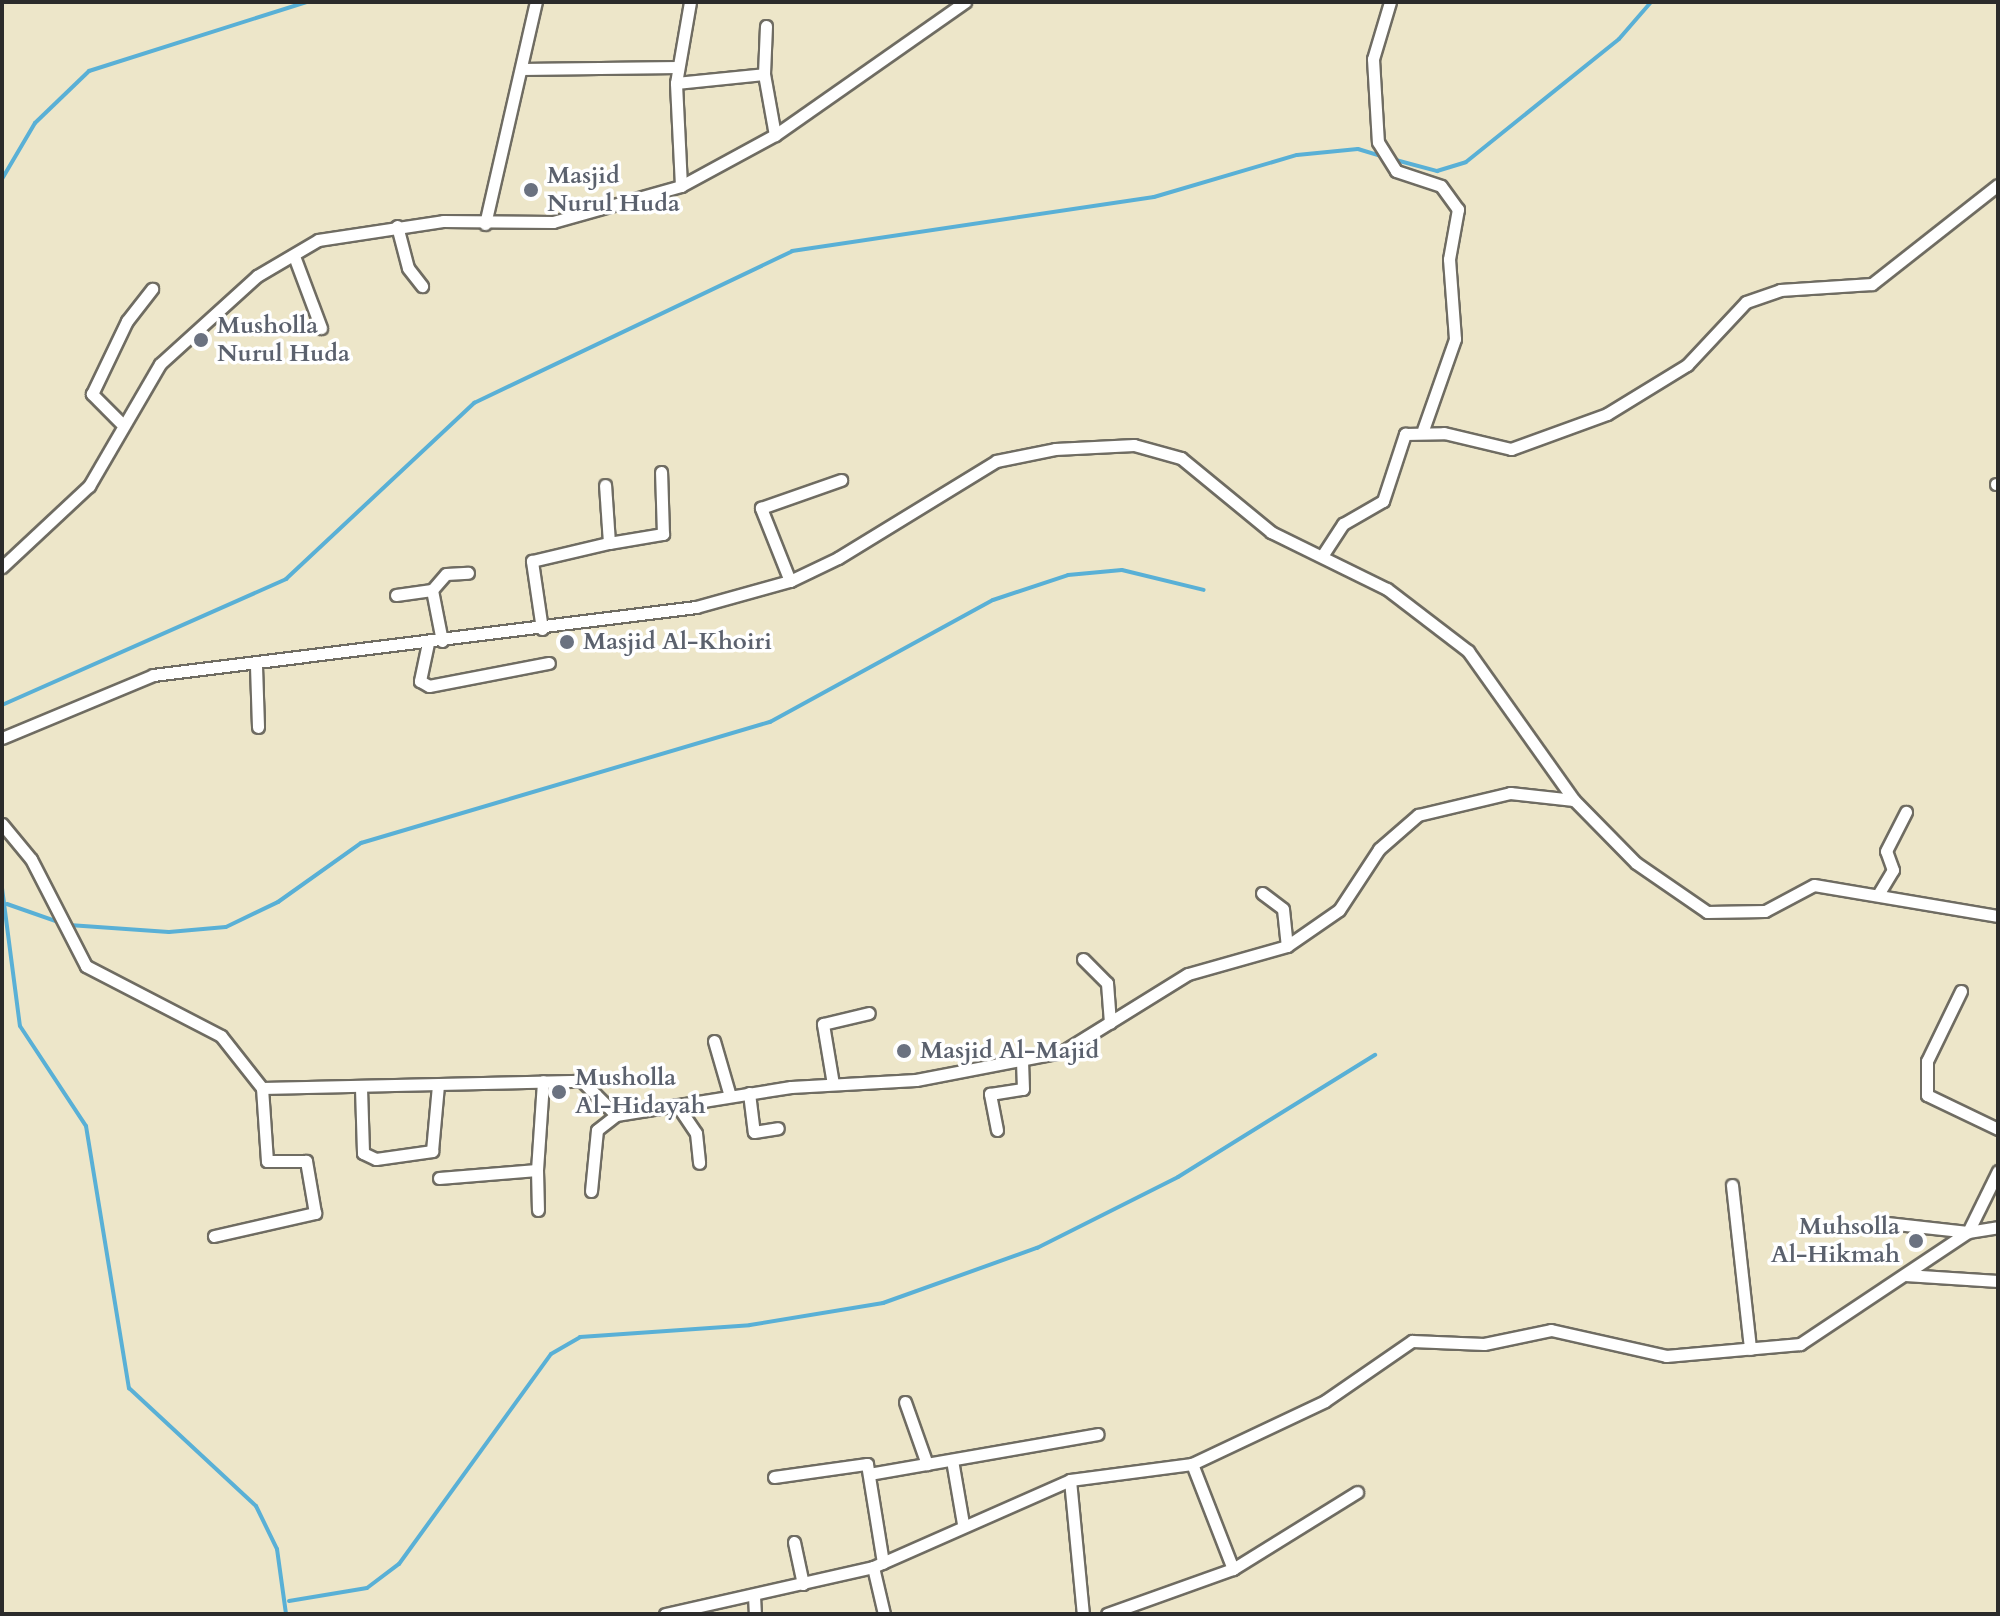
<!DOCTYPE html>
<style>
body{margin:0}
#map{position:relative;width:2000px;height:1616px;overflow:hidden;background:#ede6c9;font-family:Cardo,serif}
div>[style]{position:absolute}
.stream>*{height:4px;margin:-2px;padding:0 2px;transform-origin:2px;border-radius:2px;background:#59b0d6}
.roads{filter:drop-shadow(2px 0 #6f6c62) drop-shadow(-2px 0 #6f6c62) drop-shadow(0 2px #6f6c62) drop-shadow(0 -2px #6f6c62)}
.street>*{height:11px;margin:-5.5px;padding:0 5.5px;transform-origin:5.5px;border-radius:5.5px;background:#fff}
.dots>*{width:22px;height:22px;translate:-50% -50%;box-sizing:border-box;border:4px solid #fff;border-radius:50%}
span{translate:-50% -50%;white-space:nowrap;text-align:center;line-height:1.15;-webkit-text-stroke:7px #fff;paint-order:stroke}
.worship-label{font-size:24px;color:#5b616d;font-weight:700}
.left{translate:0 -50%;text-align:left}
.right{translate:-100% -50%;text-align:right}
.frame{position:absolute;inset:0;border:4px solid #2b2b2b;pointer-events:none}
</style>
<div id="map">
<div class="stream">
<i style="left:1392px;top:159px;width:47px;rotate:14.9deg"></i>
<i style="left:1437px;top:171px;width:30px;rotate:-17deg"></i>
<i style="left:1466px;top:162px;width:196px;rotate:-38.8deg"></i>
<i style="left:1619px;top:39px;width:49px;rotate:-49.1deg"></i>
<i style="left:2px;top:179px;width:65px;rotate:-59.5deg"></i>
<i style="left:35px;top:123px;width:75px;rotate:-43.9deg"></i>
<i style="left:89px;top:71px;width:229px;rotate:-17.6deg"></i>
<i style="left:2px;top:705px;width:311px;rotate:-23.9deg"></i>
<i style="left:286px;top:579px;width:258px;rotate:-43.1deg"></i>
<i style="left:474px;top:403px;width:352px;rotate:-25.5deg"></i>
<i style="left:792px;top:251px;width:366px;rotate:-8.5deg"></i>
<i style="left:1154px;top:197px;width:149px;rotate:-16.4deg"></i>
<i style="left:1297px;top:155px;width:61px;rotate:-5.6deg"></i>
<i style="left:1358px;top:149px;width:27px;rotate:17deg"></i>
<i style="left:2px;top:888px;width:139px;rotate:82.6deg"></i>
<i style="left:20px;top:1026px;width:120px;rotate:56.6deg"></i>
<i style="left:86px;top:1126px;width:266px;rotate:80.7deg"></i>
<i style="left:129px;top:1388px;width:173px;rotate:42.9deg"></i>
<i style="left:256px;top:1506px;width:48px;rotate:64deg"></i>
<i style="left:277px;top:1549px;width:66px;rotate:82.1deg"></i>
<i style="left:7px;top:904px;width:57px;rotate:19.4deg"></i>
<i style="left:69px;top:925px;width:100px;rotate:4deg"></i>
<i style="left:169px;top:932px;width:57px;rotate:-5deg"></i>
<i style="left:226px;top:927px;width:58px;rotate:-25.7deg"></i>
<i style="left:278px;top:902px;width:102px;rotate:-35.4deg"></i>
<i style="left:361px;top:843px;width:427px;rotate:-16.5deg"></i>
<i style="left:770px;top:722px;width:254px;rotate:-28.7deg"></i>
<i style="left:993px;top:600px;width:79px;rotate:-18.4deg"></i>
<i style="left:1068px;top:575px;width:54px;rotate:-5.3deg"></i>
<i style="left:1122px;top:570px;width:84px;rotate:13.7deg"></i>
<i style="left:289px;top:1601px;width:79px;rotate:-9.5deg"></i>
<i style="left:367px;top:1588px;width:40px;rotate:-37deg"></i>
<i style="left:399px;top:1564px;width:259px;rotate:-54.1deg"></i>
<i style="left:551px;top:1354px;width:34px;rotate:-30deg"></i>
<i style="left:580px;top:1337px;width:170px;rotate:-4deg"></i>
<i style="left:750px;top:1325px;width:135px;rotate:-9.4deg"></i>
<i style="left:883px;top:1303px;width:164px;rotate:-19.7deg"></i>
<i style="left:1037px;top:1248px;width:158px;rotate:-26.7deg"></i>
<i style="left:1178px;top:1177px;width:232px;rotate:-31.8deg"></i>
</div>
<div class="roads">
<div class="street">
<i style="left:1390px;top:2px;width:59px;rotate:106.6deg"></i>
<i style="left:1373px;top:59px;width:83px;rotate:86.6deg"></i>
<i style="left:1378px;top:142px;width:34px;rotate:58deg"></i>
<i style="left:1396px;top:171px;width:47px;rotate:18.4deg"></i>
<i style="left:1441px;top:186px;width:29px;rotate:54deg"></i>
<i style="left:1458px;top:209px;width:51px;rotate:100.2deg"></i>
<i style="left:1449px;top:259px;width:80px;rotate:85.7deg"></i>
<i style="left:1455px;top:339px;width:96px;rotate:109.4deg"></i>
<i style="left:766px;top:26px;width:48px;rotate:92.4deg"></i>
<i style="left:764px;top:74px;width:62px;rotate:79.8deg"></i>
<i style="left:521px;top:69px;width:157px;rotate:-0.7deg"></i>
<i style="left:676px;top:83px;width:88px;rotate:-5.8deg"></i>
<i style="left:681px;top:186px;width:103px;rotate:-92.8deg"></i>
<i style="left:676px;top:83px;width:82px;rotate:-80.2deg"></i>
<i style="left:485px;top:224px;width:228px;rotate:-77.1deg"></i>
<i style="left:397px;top:226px;width:43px;rotate:75.3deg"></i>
<i style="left:408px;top:268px;width:23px;rotate:52deg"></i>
<i style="left:294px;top:256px;width:77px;rotate:69.4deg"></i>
<i style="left:120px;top:422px;width:40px;rotate:-135deg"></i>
<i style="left:92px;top:394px;width:81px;rotate:-64.4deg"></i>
<i style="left:127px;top:321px;width:41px;rotate:-52deg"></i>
<i style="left:1996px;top:484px;width:2px"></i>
<i style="left:609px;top:543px;width:55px;rotate:-9.5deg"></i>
<i style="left:663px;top:534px;width:62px;rotate:-91.8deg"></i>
<i style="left:1324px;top:553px;width:35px;rotate:-57deg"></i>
<i style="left:1343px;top:524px;width:46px;rotate:-29.9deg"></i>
<i style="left:1383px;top:501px;width:71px;rotate:-71.8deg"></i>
<i style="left:1405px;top:434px;width:39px;rotate:-1deg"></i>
<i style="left:1444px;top:433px;width:69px;rotate:13.4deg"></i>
<i style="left:1511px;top:449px;width:102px;rotate:-20deg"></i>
<i style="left:1607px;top:414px;width:94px;rotate:-31.5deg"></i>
<i style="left:1687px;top:365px;width:86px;rotate:-46.9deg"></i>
<i style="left:1746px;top:302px;width:36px;rotate:-19deg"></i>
<i style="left:1780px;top:290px;width:92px;rotate:-3.7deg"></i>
<i style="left:1872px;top:284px;width:160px;rotate:-38.2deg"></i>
<i style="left:2px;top:567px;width:119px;rotate:-43deg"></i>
<i style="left:89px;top:486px;width:141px;rotate:-59.8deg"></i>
<i style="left:160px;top:364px;width:131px;rotate:-42.2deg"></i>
<i style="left:257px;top:276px;width:71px;rotate:-30.5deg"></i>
<i style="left:318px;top:240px;width:126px;rotate:-8.6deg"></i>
<i style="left:443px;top:221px;width:110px;rotate:0.5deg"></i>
<i style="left:553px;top:222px;width:133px;rotate:-15.7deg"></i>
<i style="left:681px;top:186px;width:107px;rotate:-28.5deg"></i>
<i style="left:775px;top:135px;width:232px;rotate:-35deg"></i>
<i style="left:790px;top:581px;width:79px;rotate:-111.7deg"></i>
<i style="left:761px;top:508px;width:85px;rotate:-19.3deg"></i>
<i style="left:432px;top:590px;width:21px;rotate:-49deg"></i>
<i style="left:446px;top:574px;width:22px;rotate:-3deg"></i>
<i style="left:396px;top:595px;width:36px;rotate:-8deg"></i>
<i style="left:432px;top:590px;width:52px;rotate:78.9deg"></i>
<i style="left:542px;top:629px;width:69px;rotate:-98.4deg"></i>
<i style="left:532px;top:561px;width:79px;rotate:-13.2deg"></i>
<i style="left:609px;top:543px;width:58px;rotate:-93.9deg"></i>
<i style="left:428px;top:643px;width:39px;rotate:102deg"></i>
<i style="left:420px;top:681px;width:10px;rotate:29deg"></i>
<i style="left:429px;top:686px;width:122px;rotate:-10.9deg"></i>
<i style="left:256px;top:666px;width:61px;rotate:88.1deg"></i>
<i style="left:2px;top:738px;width:164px;rotate:-22.6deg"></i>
<i style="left:153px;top:675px;width:547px;rotate:-7.14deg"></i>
<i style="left:696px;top:607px;width:98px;rotate:-15.5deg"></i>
<i style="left:790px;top:581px;width:53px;rotate:-25.6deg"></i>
<i style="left:838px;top:558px;width:185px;rotate:-31.5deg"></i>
<i style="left:996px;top:461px;width:60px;rotate:-11.5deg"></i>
<i style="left:1055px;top:449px;width:79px;rotate:-2.9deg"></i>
<i style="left:1134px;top:445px;width:49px;rotate:15.5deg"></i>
<i style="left:1181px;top:458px;width:117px;rotate:39.4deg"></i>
<i style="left:1271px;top:532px;width:129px;rotate:26.2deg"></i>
<i style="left:1387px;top:589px;width:102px;rotate:37.4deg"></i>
<i style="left:1468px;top:651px;width:183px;rotate:54.6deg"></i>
<i style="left:1574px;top:800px;width:88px;rotate:45.5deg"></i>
<i style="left:1636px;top:863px;width:86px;rotate:34.6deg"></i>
<i style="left:1707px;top:912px;width:58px;rotate:-1deg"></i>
<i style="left:1765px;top:911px;width:55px;rotate:-28deg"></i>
<i style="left:1814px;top:885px;width:187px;rotate:9.6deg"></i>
<i style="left:2px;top:824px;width:45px;rotate:50.4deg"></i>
<i style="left:31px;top:859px;width:120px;rotate:62.8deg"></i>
<i style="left:86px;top:966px;width:152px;rotate:27.4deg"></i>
<i style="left:221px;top:1036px;width:66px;rotate:51.7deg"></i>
<i style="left:262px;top:1088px;width:320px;rotate:-1.3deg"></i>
<i style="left:582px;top:1081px;width:48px;rotate:45deg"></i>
<i style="left:616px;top:1115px;width:177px;rotate:-9.1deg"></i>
<i style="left:791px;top:1087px;width:125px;rotate:-3.2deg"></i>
<i style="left:916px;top:1080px;width:149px;rotate:-10.9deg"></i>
<i style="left:1062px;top:1052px;width:148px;rotate:-31.8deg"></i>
<i style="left:1188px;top:974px;width:103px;rotate:-15.8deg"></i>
<i style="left:1287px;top:946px;width:63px;rotate:-34.7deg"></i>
<i style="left:1339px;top:910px;width:73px;rotate:-56.7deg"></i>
<i style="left:1379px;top:849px;width:52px;rotate:-41.1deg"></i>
<i style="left:1418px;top:815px;width:95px;rotate:-13.4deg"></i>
<i style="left:1510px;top:793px;width:64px;rotate:6.2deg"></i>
<i style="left:1262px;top:893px;width:26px;rotate:37deg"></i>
<i style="left:1283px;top:909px;width:37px;rotate:84deg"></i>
<i style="left:1879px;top:893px;width:27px;rotate:-59deg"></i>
<i style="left:1893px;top:870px;width:20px;rotate:-110deg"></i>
<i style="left:1886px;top:851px;width:44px;rotate:-62.9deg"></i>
<i style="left:1083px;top:959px;width:34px;rotate:45deg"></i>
<i style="left:1107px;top:983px;width:40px;rotate:85.7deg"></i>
<i style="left:1961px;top:991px;width:78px;rotate:115.9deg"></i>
<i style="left:1927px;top:1061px;width:34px;rotate:90deg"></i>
<i style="left:1927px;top:1095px;width:79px;rotate:25.6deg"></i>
<i style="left:714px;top:1041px;width:57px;rotate:73.8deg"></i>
<i style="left:833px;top:1084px;width:61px;rotate:-99.5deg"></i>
<i style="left:823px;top:1024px;width:47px;rotate:-13.4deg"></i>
<i style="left:361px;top:1088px;width:65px;rotate:88.2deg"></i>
<i style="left:363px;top:1153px;width:14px;rotate:25deg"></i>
<i style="left:376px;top:1159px;width:57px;rotate:-8.1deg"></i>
<i style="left:432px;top:1151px;width:66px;rotate:-84.8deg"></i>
<i style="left:749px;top:1093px;width:39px;rotate:83deg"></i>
<i style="left:754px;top:1132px;width:24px;rotate:-9deg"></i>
<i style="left:677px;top:1105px;width:34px;rotate:56deg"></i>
<i style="left:696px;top:1133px;width:30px;rotate:84deg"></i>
<i style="left:997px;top:1130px;width:37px;rotate:-101deg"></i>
<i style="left:990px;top:1094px;width:33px;rotate:-9deg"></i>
<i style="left:1023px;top:1089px;width:27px;rotate:-92deg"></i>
<i style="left:537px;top:1170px;width:40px;rotate:88.6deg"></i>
<i style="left:439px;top:1178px;width:98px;rotate:-4.7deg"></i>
<i style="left:537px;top:1170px;width:89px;rotate:-86.1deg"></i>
<i style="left:1732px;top:1185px;width:165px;rotate:83.7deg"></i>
<i style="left:591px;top:1191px;width:61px;rotate:-84.4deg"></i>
<i style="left:597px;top:1130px;width:24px;rotate:-38deg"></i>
<i style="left:1887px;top:1223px;width:81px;rotate:6.3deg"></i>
<i style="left:1968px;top:1232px;width:30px;rotate:-9deg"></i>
<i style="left:214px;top:1236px;width:104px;rotate:-12.8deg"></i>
<i style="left:315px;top:1213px;width:53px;rotate:-99.8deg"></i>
<i style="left:306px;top:1161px;width:39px;rotate:180deg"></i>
<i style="left:267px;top:1161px;width:73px;rotate:-93.9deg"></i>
<i style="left:1905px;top:1275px;width:93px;rotate:3.7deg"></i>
<i style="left:905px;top:1402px;width:66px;rotate:70.5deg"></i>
<i style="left:952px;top:1460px;width:65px;rotate:80.2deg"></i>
<i style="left:869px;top:1474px;width:232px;rotate:-9.9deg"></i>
<i style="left:774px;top:1477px;width:94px;rotate:-8deg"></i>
<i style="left:867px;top:1464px;width:100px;rotate:80.8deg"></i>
<i style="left:1070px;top:1480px;width:135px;rotate:84.5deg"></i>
<i style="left:794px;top:1542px;width:43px;rotate:77.9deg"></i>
<i style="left:873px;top:1567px;width:48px;rotate:76.8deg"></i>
<i style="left:1233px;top:1569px;width:146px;rotate:-31.8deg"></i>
<i style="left:754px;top:1596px;width:18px;rotate:87deg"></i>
<i style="left:665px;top:1614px;width:213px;rotate:-12.7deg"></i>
<i style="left:873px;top:1567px;width:215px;rotate:-23.8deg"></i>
<i style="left:1070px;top:1480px;width:123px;rotate:-7.5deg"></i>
<i style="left:1192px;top:1464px;width:147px;rotate:-25.3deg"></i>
<i style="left:1325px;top:1401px;width:106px;rotate:-34.6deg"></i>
<i style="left:1412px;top:1341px;width:72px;rotate:2.4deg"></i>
<i style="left:1484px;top:1344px;width:68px;rotate:-11.8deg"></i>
<i style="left:1551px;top:1330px;width:118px;rotate:12.7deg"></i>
<i style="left:1666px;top:1356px;width:135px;rotate:-5.1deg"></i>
<i style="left:1800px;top:1344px;width:202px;rotate:-33.7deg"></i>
<i style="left:1968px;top:1232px;width:68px;rotate:-63.8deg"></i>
<i style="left:1107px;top:1614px;width:134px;rotate:-19.7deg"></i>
<i style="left:1233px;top:1569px;width:113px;rotate:-111.3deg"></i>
</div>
</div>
<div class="dots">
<i style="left:531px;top:190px;background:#6b7280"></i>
<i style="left:201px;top:340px;background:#6b7280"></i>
<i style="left:567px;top:642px;background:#6b7280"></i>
<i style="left:904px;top:1051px;background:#6b7280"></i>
<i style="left:559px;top:1092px;background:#6b7280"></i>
<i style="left:1916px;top:1241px;background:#6b7280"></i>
</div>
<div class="worship-label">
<span class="left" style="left:547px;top:190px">Masjid<br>Nurul Huda</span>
<span class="left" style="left:217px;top:340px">Musholla<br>Nurul Huda</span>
<span class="left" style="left:583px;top:642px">Masjid Al-Khoiri</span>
<span class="left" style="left:920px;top:1051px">Masjid Al-Majid</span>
<span class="left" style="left:575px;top:1092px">Musholla<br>Al-Hidayah</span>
<span class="right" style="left:1900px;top:1241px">Muhsolla<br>Al-Hikmah</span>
</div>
<div class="frame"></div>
</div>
